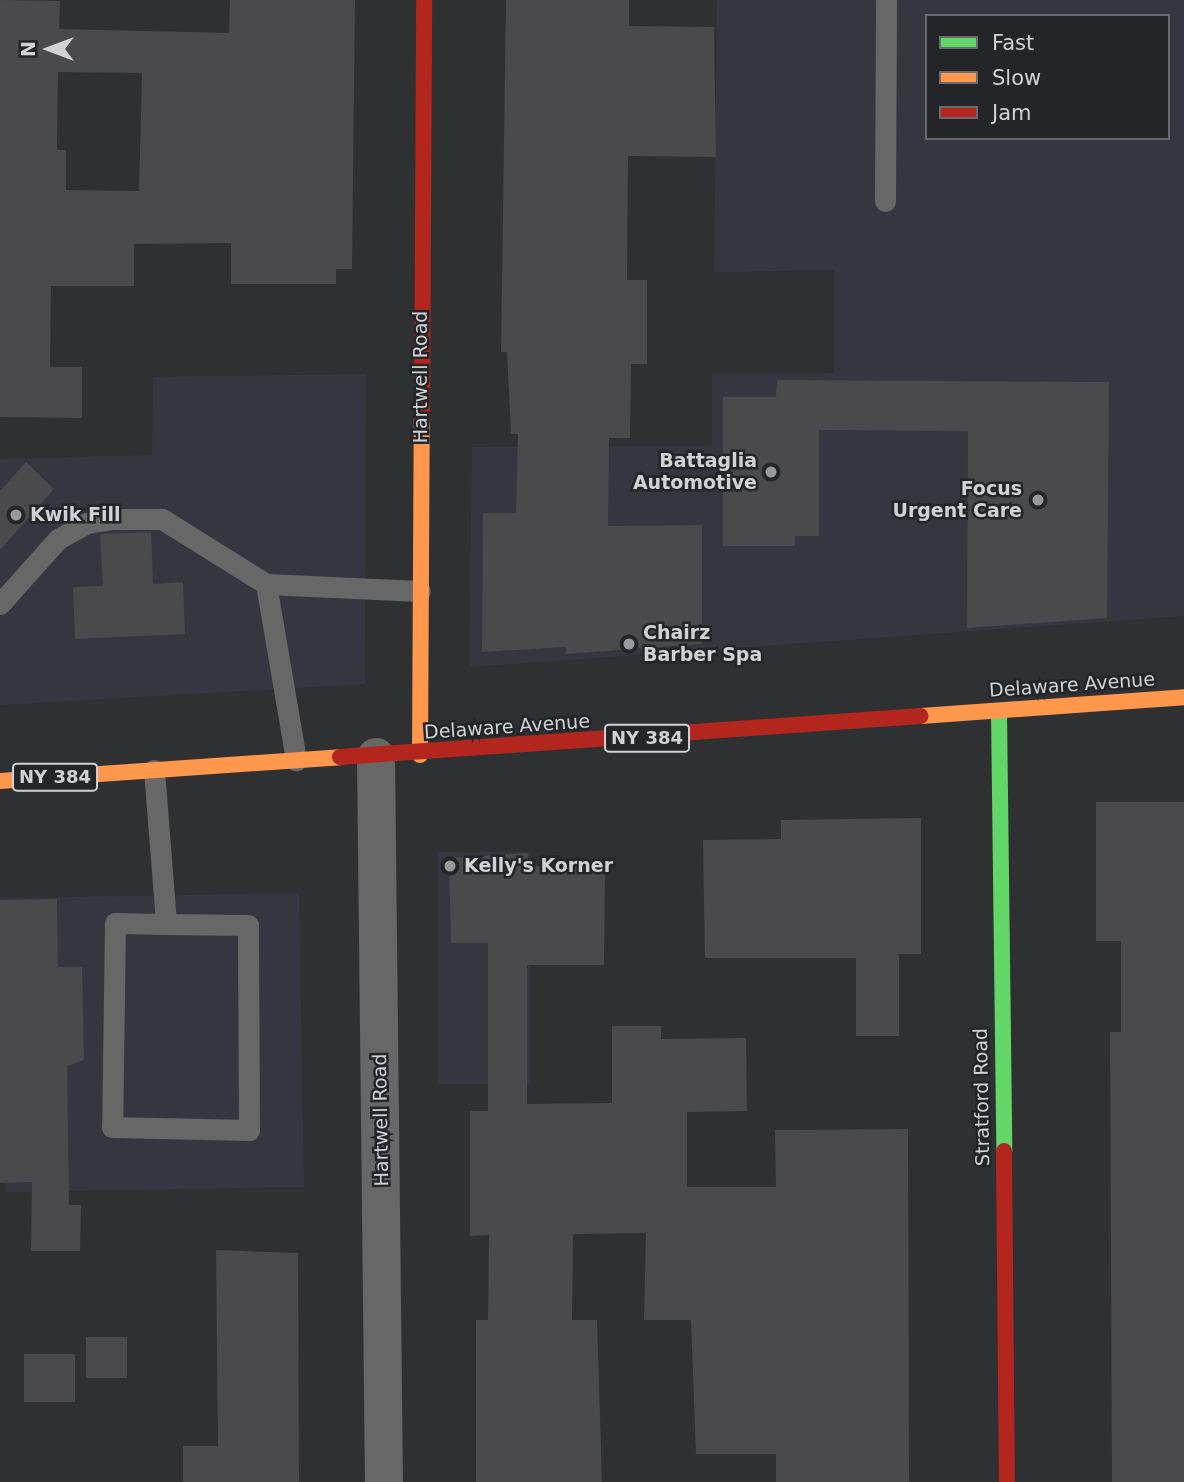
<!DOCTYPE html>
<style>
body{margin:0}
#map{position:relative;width:1184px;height:1482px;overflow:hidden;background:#2f3032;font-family:"DejaVu Sans",sans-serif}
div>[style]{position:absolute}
.built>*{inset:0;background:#35363f;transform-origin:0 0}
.building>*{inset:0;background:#4a4a4c;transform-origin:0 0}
.lane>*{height:21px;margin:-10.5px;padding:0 10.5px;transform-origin:10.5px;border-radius:10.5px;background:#676768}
.street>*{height:38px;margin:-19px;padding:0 19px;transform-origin:19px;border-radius:19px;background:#676768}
.fast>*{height:16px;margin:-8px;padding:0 8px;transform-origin:8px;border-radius:8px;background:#63d668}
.slow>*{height:16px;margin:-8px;padding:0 8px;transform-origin:8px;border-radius:8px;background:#ff974d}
.jam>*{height:16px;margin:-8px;padding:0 8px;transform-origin:8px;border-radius:8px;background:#b3261e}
.dots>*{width:19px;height:19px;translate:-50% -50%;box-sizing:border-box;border:4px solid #242529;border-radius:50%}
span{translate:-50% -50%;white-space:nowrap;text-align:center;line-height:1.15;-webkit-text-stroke:5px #242529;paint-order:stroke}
.shield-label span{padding:2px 5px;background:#242529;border:2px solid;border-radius:5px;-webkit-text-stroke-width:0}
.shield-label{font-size:18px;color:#d1d2d5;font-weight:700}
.street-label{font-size:19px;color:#d1d2d5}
.poi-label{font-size:19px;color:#d1d2d5;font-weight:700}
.right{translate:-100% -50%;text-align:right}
.left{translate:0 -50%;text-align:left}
.legend{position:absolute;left:925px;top:14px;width:245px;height:126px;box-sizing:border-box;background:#242529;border:2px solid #696a6e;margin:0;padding:9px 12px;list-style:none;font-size:21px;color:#d1d2d5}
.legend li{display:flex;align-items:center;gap:14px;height:35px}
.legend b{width:35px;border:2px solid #696a6e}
.north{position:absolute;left:14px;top:14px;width:70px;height:70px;-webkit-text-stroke:5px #242529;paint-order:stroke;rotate:270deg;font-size:19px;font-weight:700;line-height:28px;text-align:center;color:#d1d2d5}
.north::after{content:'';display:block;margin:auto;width:24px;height:32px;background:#d1d2d5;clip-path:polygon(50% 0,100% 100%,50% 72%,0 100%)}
</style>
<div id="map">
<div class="built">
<i style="clip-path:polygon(evenodd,717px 0,1184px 0,1184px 616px,469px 667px,472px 447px,712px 446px,712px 374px,834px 373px,834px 270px,714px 272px,717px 0,927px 16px,1168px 16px,1168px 138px,927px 138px,927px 16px)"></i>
<i style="clip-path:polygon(366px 374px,365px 684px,0 705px,0 459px,152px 455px,153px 377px)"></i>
<i style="left:530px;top:852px;width:232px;height:92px;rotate:90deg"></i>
<i style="left:299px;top:893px;width:294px;height:299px;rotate:89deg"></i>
</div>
<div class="building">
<i style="clip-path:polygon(evenodd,0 0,60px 1px,59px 29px,229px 33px,230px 0,355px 0,352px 269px,336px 269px,336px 284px,231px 284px,231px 243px,134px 244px,134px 286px,51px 286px,50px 367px,82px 367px,82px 418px,0 417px,0 0,58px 72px,142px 73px,139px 191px,66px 190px,66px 150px,57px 150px,58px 72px)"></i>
<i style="clip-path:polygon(506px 0,629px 0,629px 26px,714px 27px,716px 157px,628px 156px,627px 280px,647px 280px,647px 364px,631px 364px,630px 438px,609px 438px,608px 526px,702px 525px,702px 644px,566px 654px,566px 647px,482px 652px,483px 513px,516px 513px,518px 434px,511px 434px,507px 352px,501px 352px)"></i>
<i style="clip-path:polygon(777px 380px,1109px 382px,1107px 618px,967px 628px,968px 431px,819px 430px,819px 536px,795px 536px,795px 546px,723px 546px,723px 397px,776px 397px)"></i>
<i style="clip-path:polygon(26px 462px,54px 489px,0 550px,0 491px)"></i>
<i style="clip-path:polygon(151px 532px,153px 584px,183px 582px,185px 634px,75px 639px,73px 587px,103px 586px,100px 534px)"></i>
<i style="clip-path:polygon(1096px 802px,1184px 802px,1184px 1482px,1112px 1482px,1110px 1032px,1121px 1032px,1121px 941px,1096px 941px)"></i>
<i style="clip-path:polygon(921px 818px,921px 954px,899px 954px,899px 1036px,856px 1036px,856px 958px,705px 958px,703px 840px,781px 839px,781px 820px)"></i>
<i style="clip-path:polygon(528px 853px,528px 866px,605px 867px,604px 965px,527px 965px,527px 1104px,612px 1103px,612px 1026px,661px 1026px,661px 1039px,746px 1038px,747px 1111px,687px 1112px,687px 1187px,776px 1187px,775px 1130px,908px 1129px,909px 1482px,776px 1482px,776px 1454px,696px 1454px,691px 1320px,644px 1320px,646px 1233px,573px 1234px,572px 1320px,597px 1320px,602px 1482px,476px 1482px,476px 1320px,488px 1320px,489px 1235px,470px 1236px,470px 1111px,488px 1111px,488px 943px,451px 943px,449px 858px)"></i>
<i style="clip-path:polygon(57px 899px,58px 967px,82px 967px,84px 1060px,67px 1066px,69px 1205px,81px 1205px,80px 1251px,31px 1251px,32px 1182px,0 1183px,0 900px)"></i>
<i style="clip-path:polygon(216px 1250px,298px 1253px,299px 1482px,183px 1482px,183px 1446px,218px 1446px)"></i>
<i style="left:86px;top:1337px;width:41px;height:41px"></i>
<i style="left:24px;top:1354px;width:51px;height:48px"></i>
</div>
<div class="lane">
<i style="left:885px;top:201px;width:201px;rotate:-89.7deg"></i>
<i style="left:266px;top:584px;width:179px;rotate:80.3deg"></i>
<i style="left:0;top:604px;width:87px;rotate:-48.3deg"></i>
<i style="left:58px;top:539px;width:33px;rotate:-29deg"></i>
<i style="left:87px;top:523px;width:26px;rotate:-9deg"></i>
<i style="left:113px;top:519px;width:49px"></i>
<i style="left:162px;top:519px;width:123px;rotate:32deg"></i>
<i style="left:266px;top:584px;width:154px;rotate:2.6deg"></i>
<i style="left:154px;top:770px;width:154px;rotate:85.5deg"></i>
<i style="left:166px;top:924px;width:51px;rotate:-178.9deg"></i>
<i style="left:115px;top:923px;width:204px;rotate:90.8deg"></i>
<i style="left:112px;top:1127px;width:137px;rotate:1.3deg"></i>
<i style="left:249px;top:1130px;width:205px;rotate:-90.3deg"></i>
<i style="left:248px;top:925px;width:82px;rotate:-179.3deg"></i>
</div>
<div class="street">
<i style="left:376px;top:757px;width:725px;rotate:89.37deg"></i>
</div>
<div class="fast">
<i style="left:999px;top:712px;width:439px;rotate:89.3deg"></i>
</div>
<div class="slow">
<i style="left:921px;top:716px;width:264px;rotate:-4.1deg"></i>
<i style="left:420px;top:755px;width:335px;rotate:-89.7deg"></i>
<i style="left:0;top:781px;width:341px;rotate:-4deg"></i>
</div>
<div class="jam">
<i style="left:422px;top:420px;width:420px;rotate:-89.7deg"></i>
<i style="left:340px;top:757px;width:582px;rotate:-4.04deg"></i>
<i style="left:1004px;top:1151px;width:331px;rotate:89.5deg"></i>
</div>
<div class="dots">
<i style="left:771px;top:472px;background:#98999c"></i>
<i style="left:1038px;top:500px;background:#98999c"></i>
<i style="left:16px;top:515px;background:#98999c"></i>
<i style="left:629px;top:644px;background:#98999c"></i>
<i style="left:450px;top:866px;background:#98999c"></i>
</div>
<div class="shield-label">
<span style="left:647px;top:738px">NY 384</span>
<span style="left:55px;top:777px">NY 384</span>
</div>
<div class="street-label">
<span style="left:421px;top:377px;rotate:-90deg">Hartwell Road</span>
<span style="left:1072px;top:685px;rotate:-4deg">Delaware Avenue</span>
<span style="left:507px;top:727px;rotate:-4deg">Delaware Avenue</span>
<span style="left:982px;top:1097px;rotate:-91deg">Stratford Road</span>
<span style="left:381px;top:1120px;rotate:-91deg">Hartwell Road</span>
</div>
<div class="poi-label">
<span class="right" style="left:757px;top:472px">Battaglia<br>Automotive</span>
<span class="right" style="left:1022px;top:500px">Focus<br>Urgent Care</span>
<span class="left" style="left:30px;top:515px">Kwik Fill</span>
<span class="left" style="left:643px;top:644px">Chairz<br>Barber Spa</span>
<span class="left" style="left:464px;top:866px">Kelly's Korner</span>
</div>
<ul class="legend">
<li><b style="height:9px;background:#63d668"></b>Fast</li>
<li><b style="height:9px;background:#ff974d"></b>Slow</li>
<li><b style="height:9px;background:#b3261e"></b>Jam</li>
</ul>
<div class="north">N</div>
</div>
